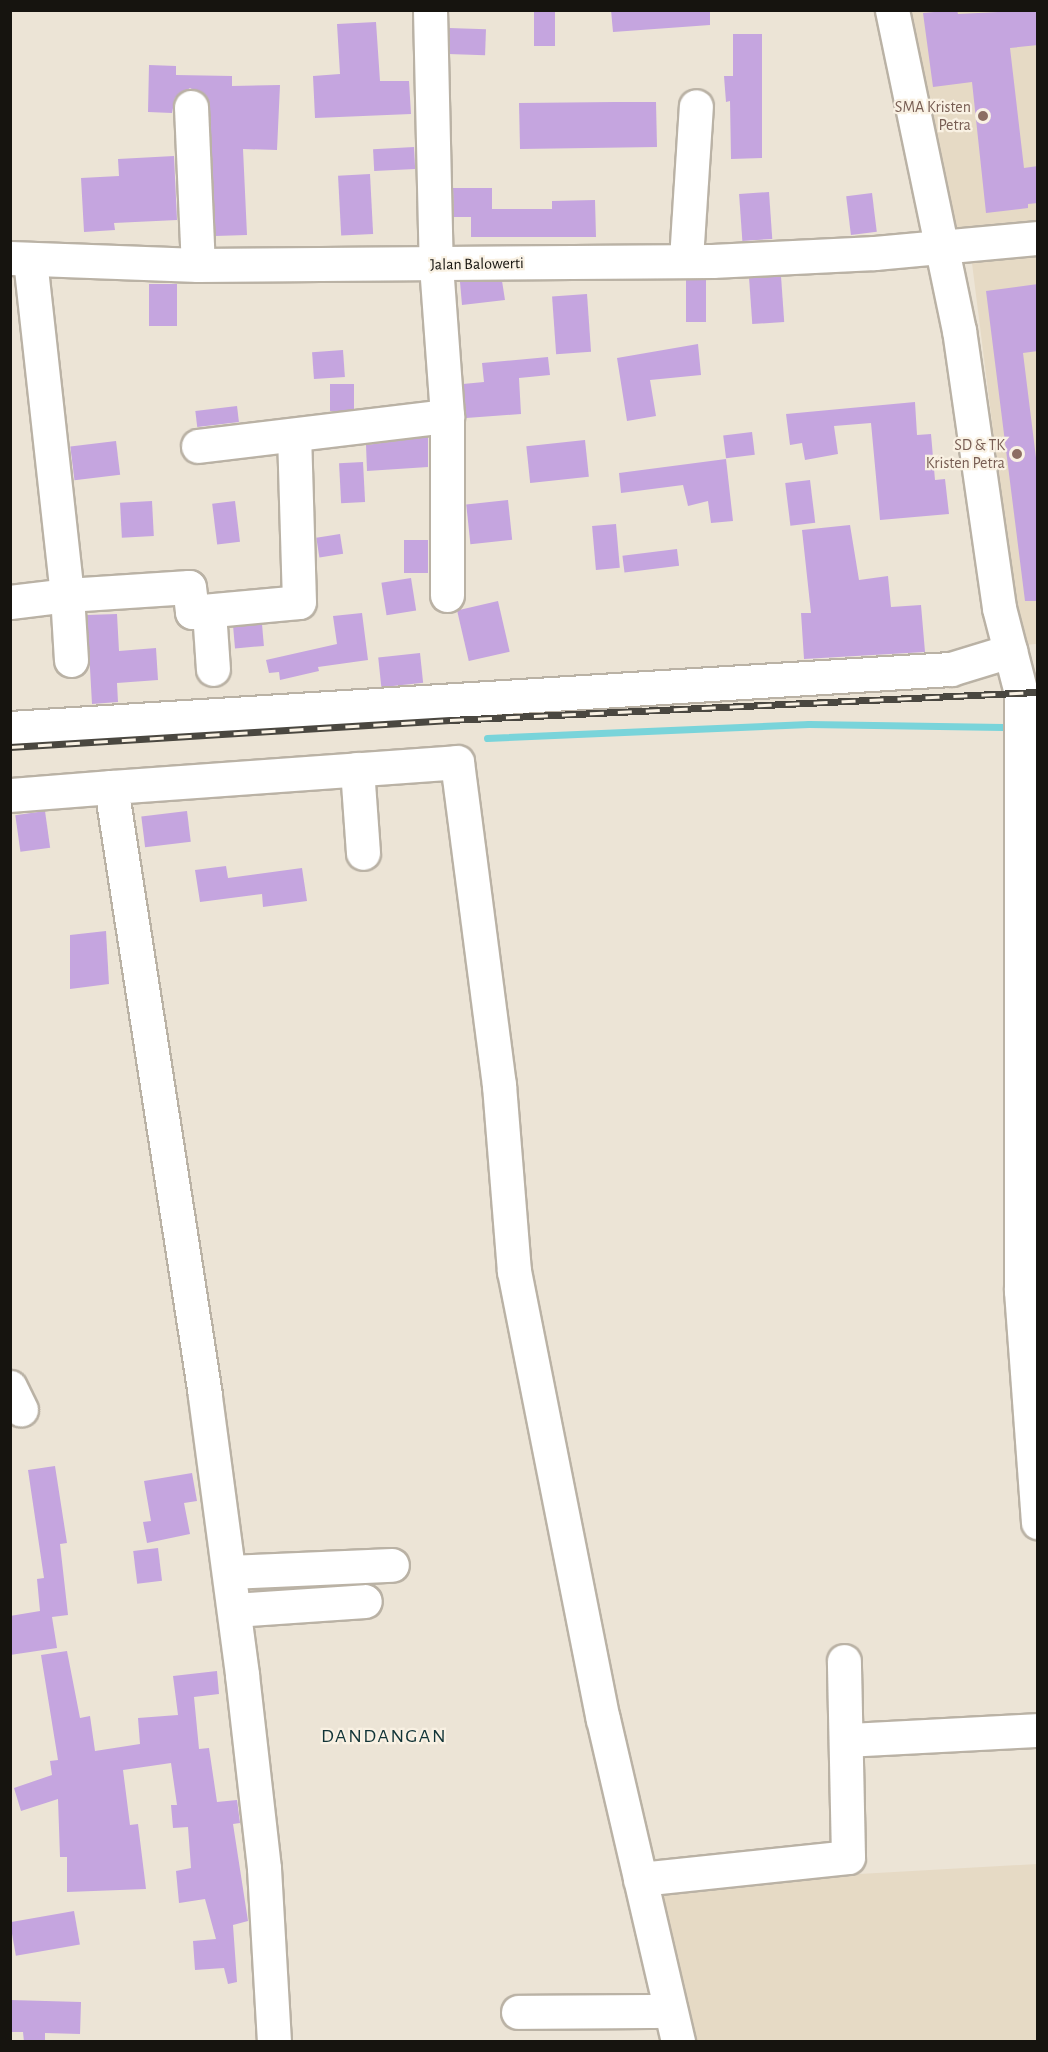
<!DOCTYPE html>
<style>
body{margin:0}
#map{position:relative;width:1048px;height:2052px;overflow:hidden;background:#ece4d6;font-family:"Alegreya Sans",sans-serif}
div>[style]{position:absolute}
.built>*{inset:0;background:#e6dac5}
.stream>*{height:7px;margin:-3.5px;padding:0 3.5px;transform-origin:3.5px;border-radius:3.5px;background:#79d4da}
.building>*{inset:0;background:#c5a5df;transform-origin:0 0}
.roads{filter:drop-shadow(2px 0 #bab2a5) drop-shadow(-2px 0 #bab2a5) drop-shadow(0 2px #bab2a5) drop-shadow(0 -2px #bab2a5)}
.minor>*{height:33px;margin:-16.5px;padding:0 16.5px;transform-origin:16.5px;border-radius:16.5px;background:#fff}
.rail>*{height:7px;margin-top:-3.5px;transform-origin:0;background:repeating-linear-gradient(90deg,#f9f1e3 0 14px,#4a4740 0 28px);box-sizing:border-box;border-block:2px solid #4a4740}
.dots>*{width:16px;height:16px;translate:-50% -50%;box-sizing:border-box;border:3px solid #f9f1e3;border-radius:50%}
span{translate:-50% -50%;white-space:nowrap;text-align:center;line-height:1.15;-webkit-text-stroke:4.5px #f9f1e3;paint-order:stroke}
.education-label{font-size:16px;color:#785e54}
.right{translate:-100% -50%;text-align:right}
.street-label{font-size:16px;color:#16140f}
.quarter-label{font-size:20px;color:#113437;letter-spacing:1.5px}
.frame{position:absolute;inset:0;border:12px solid #16140f;pointer-events:none}
</style>
<div id="map">
<div class="built">
<i style="clip-path:polygon(1037px 11px,1037px 220px,953px 230px,906px 12px)"></i>
<i style="clip-path:polygon(1037px 256px,1037px 644px,1020px 645px,972px 263px)"></i>
<i style="clip-path:polygon(1037px 1864px,1037px 2041px,682px 2041px,644px 1886px)"></i>
</div>
<div class="stream">
<i style="left:487px;top:738px;width:322px;rotate:-2.5deg"></i>
<i style="left:809px;top:724px;width:194px;rotate:0.9deg"></i>
</div>
<div class="building">
<i style="left:534px;top:10px;width:21px;height:36px"></i>
<i style="clip-path:polygon(611px 10px,710px 10px,710px 25px,613px 32px)"></i>
<i style="clip-path:polygon(957px 10px,958px 14px,1038px 10px,1038px 45px,1010px 48px,1024px 168px,1038px 166px,1038px 203px,1028px 204px,1028px 208px,986px 213px,972px 82px,933px 87px,923px 13px)"></i>
<i style="clip-path:polygon(376px 22px,380px 81px,409px 81px,411px 114px,315px 118px,313px 76px,340px 74px,337px 24px)"></i>
<i style="left:449px;top:28px;width:37px;height:26px;rotate:2deg"></i>
<i style="clip-path:polygon(733px 34px,762px 34px,762px 158px,731px 159px,730px 101px,726px 102px,724px 76px,733px 76px)"></i>
<i style="clip-path:polygon(149px 65px,176px 66px,176px 75px,232px 76px,232px 86px,280px 85px,277px 150px,243px 149px,247px 235px,215px 236px,207px 97px,190px 88px,175px 98px,172px 113px,148px 112px)"></i>
<i style="clip-path:polygon(614px 102px,656px 102px,657px 147px,520px 149px,519px 103px)"></i>
<i style="left:414px;top:147px;width:22px;height:41px;rotate:87deg"></i>
<i style="clip-path:polygon(174px 156px,177px 220px,114px 223px,115px 230px,84px 232px,81px 178px,119px 176px,118px 159px)"></i>
<i style="left:370px;top:174px;width:60px;height:32px;rotate:87deg"></i>
<i style="clip-path:polygon(453px 188px,492px 188px,492px 209px,552px 209px,552px 201px,595px 200px,596px 237px,471px 237px,471px 217px,454px 217px)"></i>
<i style="left:769px;top:192px;width:47px;height:30px;rotate:86deg"></i>
<i style="left:872px;top:193px;width:39px;height:26px;rotate:83deg"></i>
<i style="left:781px;top:276px;width:46px;height:32px;rotate:86deg"></i>
<i style="left:686px;top:280px;width:20px;height:42px"></i>
<i style="clip-path:polygon(502px 281px,505px 300px,462px 305px,460px 282px)"></i>
<i style="left:149px;top:284px;width:28px;height:42px"></i>
<i style="clip-path:polygon(1038px 284px,1038px 351px,1023px 353px,1038px 474px,1038px 601px,1025px 601px,986px 291px)"></i>
<i style="left:587px;top:294px;width:58px;height:35px;rotate:86deg"></i>
<i style="clip-path:polygon(698px 344px,701px 375px,650px 380px,656px 416px,627px 421px,617px 358px)"></i>
<i style="left:343px;top:350px;width:27px;height:31px;rotate:86deg"></i>
<i style="clip-path:polygon(548px 357px,550px 375px,519px 378px,521px 414px,466px 418px,463px 384px,484px 382px,482px 363px)"></i>
<i style="left:330px;top:384px;width:24px;height:27px"></i>
<i style="clip-path:polygon(915px 402px,917px 435px,931px 434px,935px 480px,945px 479px,949px 514px,880px 520px,871px 423px,834px 426px,838px 454px,805px 460px,802px 443px,790px 445px,786px 414px)"></i>
<i style="left:237px;top:406px;width:16px;height:42px;rotate:83deg"></i>
<i style="left:752px;top:432px;width:23px;height:29px;rotate:83deg"></i>
<i style="clip-path:polygon(428px 437px,428px 467px,367px 471px,366px 445px)"></i>
<i style="left:585px;top:440px;width:37px;height:59px;rotate:84deg"></i>
<i style="left:116px;top:441px;width:34px;height:46px;rotate:83deg"></i>
<i style="clip-path:polygon(726px 459px,733px 521px,711px 523px,708px 501px,688px 506px,683px 485px,621px 493px,619px 473px)"></i>
<i style="left:363px;top:462px;width:40px;height:24px;rotate:87deg"></i>
<i style="left:810px;top:480px;width:43px;height:25px;rotate:83deg"></i>
<i style="left:508px;top:500px;width:40px;height:42px;rotate:84deg"></i>
<i style="left:152px;top:501px;width:35px;height:32px;rotate:87deg"></i>
<i style="left:235px;top:501px;width:41px;height:23px;rotate:83deg"></i>
<i style="left:616px;top:524px;width:44px;height:24px;rotate:85deg"></i>
<i style="clip-path:polygon(850px 525px,859px 580px,888px 576px,891px 607px,921px 605px,925px 652px,804px 659px,801px 613px,811px 613px,802px 530px)"></i>
<i style="left:340px;top:534px;width:20px;height:24px;rotate:81deg"></i>
<i style="left:428px;top:540px;width:33px;height:24px;rotate:90deg"></i>
<i style="left:677px;top:549px;width:17px;height:55px;rotate:83deg"></i>
<i style="left:411px;top:578px;width:33px;height:30px;rotate:81deg"></i>
<i style="left:498px;top:601px;width:52px;height:42px;rotate:77deg"></i>
<i style="clip-path:polygon(362px 613px,368px 660px,318px 667px,319px 671px,280px 680px,279px 672px,269px 673px,266px 660px,337px 644px,333px 616px)"></i>
<i style="clip-path:polygon(117px 614px,119px 651px,156px 648px,158px 680px,117px 683px,118px 702px,92px 704px,87px 615px)"></i>
<i style="left:262px;top:624px;width:22px;height:29px;rotate:85deg"></i>
<i style="left:420px;top:653px;width:30px;height:42px;rotate:84deg"></i>
<i style="left:45px;top:811px;width:37px;height:30px;rotate:82deg"></i>
<i style="left:187px;top:811px;width:31px;height:46px;rotate:83deg"></i>
<i style="clip-path:polygon(226px 866px,228px 878px,302px 868px,307px 901px,263px 907px,262px 894px,200px 902px,195px 870px)"></i>
<i style="clip-path:polygon(106px 931px,109px 984px,70px 989px,70px 935px)"></i>
<i style="clip-path:polygon(55px 1466px,67px 1543px,60px 1544px,68px 1615px,52px 1617px,57px 1648px,10px 1655px,10px 1616px,40px 1611px,37px 1579px,44px 1578px,28px 1470px)"></i>
<i style="clip-path:polygon(192px 1473px,197px 1501px,184px 1503px,190px 1534px,147px 1543px,143px 1522px,151px 1521px,144px 1481px)"></i>
<i style="left:158px;top:1548px;width:33px;height:25px;rotate:83deg"></i>
<i style="clip-path:polygon(67px 1651px,80px 1718px,90px 1716px,95px 1751px,140px 1744px,138px 1718px,178px 1715px,173px 1676px,217px 1671px,219px 1694px,194px 1697px,199px 1749px,209px 1748px,217px 1802px,237px 1800px,240px 1823px,233px 1824px,248px 1921px,233px 1925px,237px 1982px,228px 1984px,224px 1968px,195px 1970px,193px 1941px,216px 1939px,205px 1899px,179px 1903px,176px 1871px,191px 1868px,188px 1827px,173px 1828px,171px 1805px,177px 1805px,171px 1763px,123px 1770px,130px 1825px,138px 1824px,146px 1889px,67px 1892px,67px 1857px,60px 1857px,58px 1799px,21px 1811px,14px 1788px,52px 1775px,50px 1761px,58px 1760px,41px 1655px)"></i>
<i style="left:74px;top:1911px;width:34px;height:65px;rotate:80deg"></i>
<i style="clip-path:polygon(10px 2000px,81px 2002px,80px 2034px,45px 2033px,45px 2042px,24px 2042px,23px 2032px,10px 2032px)"></i>
</div>
<div class="roads">
<div class="minor">
<i style="left:430px;top:10px;width:255px;rotate:88.7deg"></i>
<i style="left:436px;top:265px;width:151px;rotate:85.8deg"></i>
<i style="left:447px;top:416px;width:179px;rotate:90deg"></i>
<i style="left:892px;top:10px;width:327px;rotate:78.2deg"></i>
<i style="left:959px;top:330px;width:281px;rotate:81.8deg"></i>
<i style="left:999px;top:608px;width:88px;rotate:75.5deg"></i>
<i style="left:1021px;top:693px;width:598px;rotate:90deg"></i>
<i style="left:1021px;top:1291px;width:232px;rotate:85.8deg"></i>
<i style="left:191px;top:107px;width:158px;rotate:87.5deg"></i>
<i style="left:10px;top:258px;width:188px;rotate:2.1deg"></i>
<i style="left:198px;top:265px;width:514px;rotate:-0.45deg"></i>
<i style="left:712px;top:261px;width:163px;rotate:-2.8deg"></i>
<i style="left:875px;top:253px;width:164px;rotate:-5.3deg"></i>
<i style="left:686px;top:259px;width:153px;rotate:-86.3deg"></i>
<i style="left:198px;top:446px;width:251px;rotate:-6.9deg"></i>
<i style="left:10px;top:602px;width:57px;rotate:-7deg"></i>
<i style="left:67px;top:595px;width:338px;rotate:-96.3deg"></i>
<i style="left:209px;top:611px;width:58px;rotate:86.1deg"></i>
<i style="left:71px;top:660px;width:65px;rotate:-93.5deg"></i>
<i style="left:67px;top:595px;width:122px;rotate:-3.8deg"></i>
<i style="left:189px;top:587px;width:25px;rotate:83deg"></i>
<i style="left:192px;top:612px;width:107px;rotate:-5.3deg"></i>
<i style="left:299px;top:602px;width:166px;rotate:-91.7deg"></i>
<i style="left:10px;top:728px;width:943px;rotate:-3.59deg"></i>
<i style="left:951px;top:669px;width:62px;rotate:-17deg"></i>
<i style="left:357px;top:769px;width:84px;rotate:85.9deg"></i>
<i style="left:10px;top:795px;width:101px;rotate:-4.5deg"></i>
<i style="left:10px;top:1387px;width:25px;rotate:64deg"></i>
<i style="left:229px;top:1572px;width:163px;rotate:-2.5deg"></i>
<i style="left:234px;top:1610px;width:131px;rotate:-3.9deg"></i>
<i style="left:847px;top:1740px;width:191px;rotate:-3deg"></i>
<i style="left:640px;top:1879px;width:209px;rotate:-6deg"></i>
<i style="left:848px;top:1857px;width:196px;rotate:-91.2deg"></i>
<i style="left:518px;top:2012px;width:152px;rotate:-0.4deg"></i>
<i style="left:274px;top:2042px;width:174px;rotate:-93.3deg"></i>
<i style="left:264px;top:1868px;width:195px;rotate:-96.5deg"></i>
<i style="left:242px;top:1674px;width:281px;rotate:-97.6deg"></i>
<i style="left:205px;top:1395px;width:615px;rotate:-98.79deg"></i>
<i style="left:111px;top:787px;width:347px;rotate:-4.1deg"></i>
<i style="left:457px;top:762px;width:326px;rotate:82.6deg"></i>
<i style="left:499px;top:1085px;width:187px;rotate:85.4deg"></i>
<i style="left:514px;top:1271px;width:457px;rotate:78.8deg"></i>
<i style="left:603px;top:1719px;width:332px;rotate:76.9deg"></i>
</div>
</div>
<div class="rail">
<i style="left:10px;top:747px;width:441px;rotate:-3.5deg"></i>
<i style="left:450px;top:720px;width:589px;rotate:-2.73deg"></i>
</div>
<div class="dots">
<i style="left:983px;top:116px;background:#8d6e63"></i>
<i style="left:1017px;top:454px;background:#8d6e63"></i>
</div>
<div class="education-label">
<span class="right" style="left:971px;top:116px">SMA Kristen<br>Petra</span>
<span class="right" style="left:1005px;top:454px">SD &amp; TK<br>Kristen Petra</span>
</div>
<div class="street-label">
<span style="left:477px;top:264px;rotate:-1deg">Jalan Balowerti</span>
</div>
<div class="quarter-label">
<span style="left:384px;top:1736px">DANDANGAN</span>
</div>
<div class="frame"></div>
</div>
